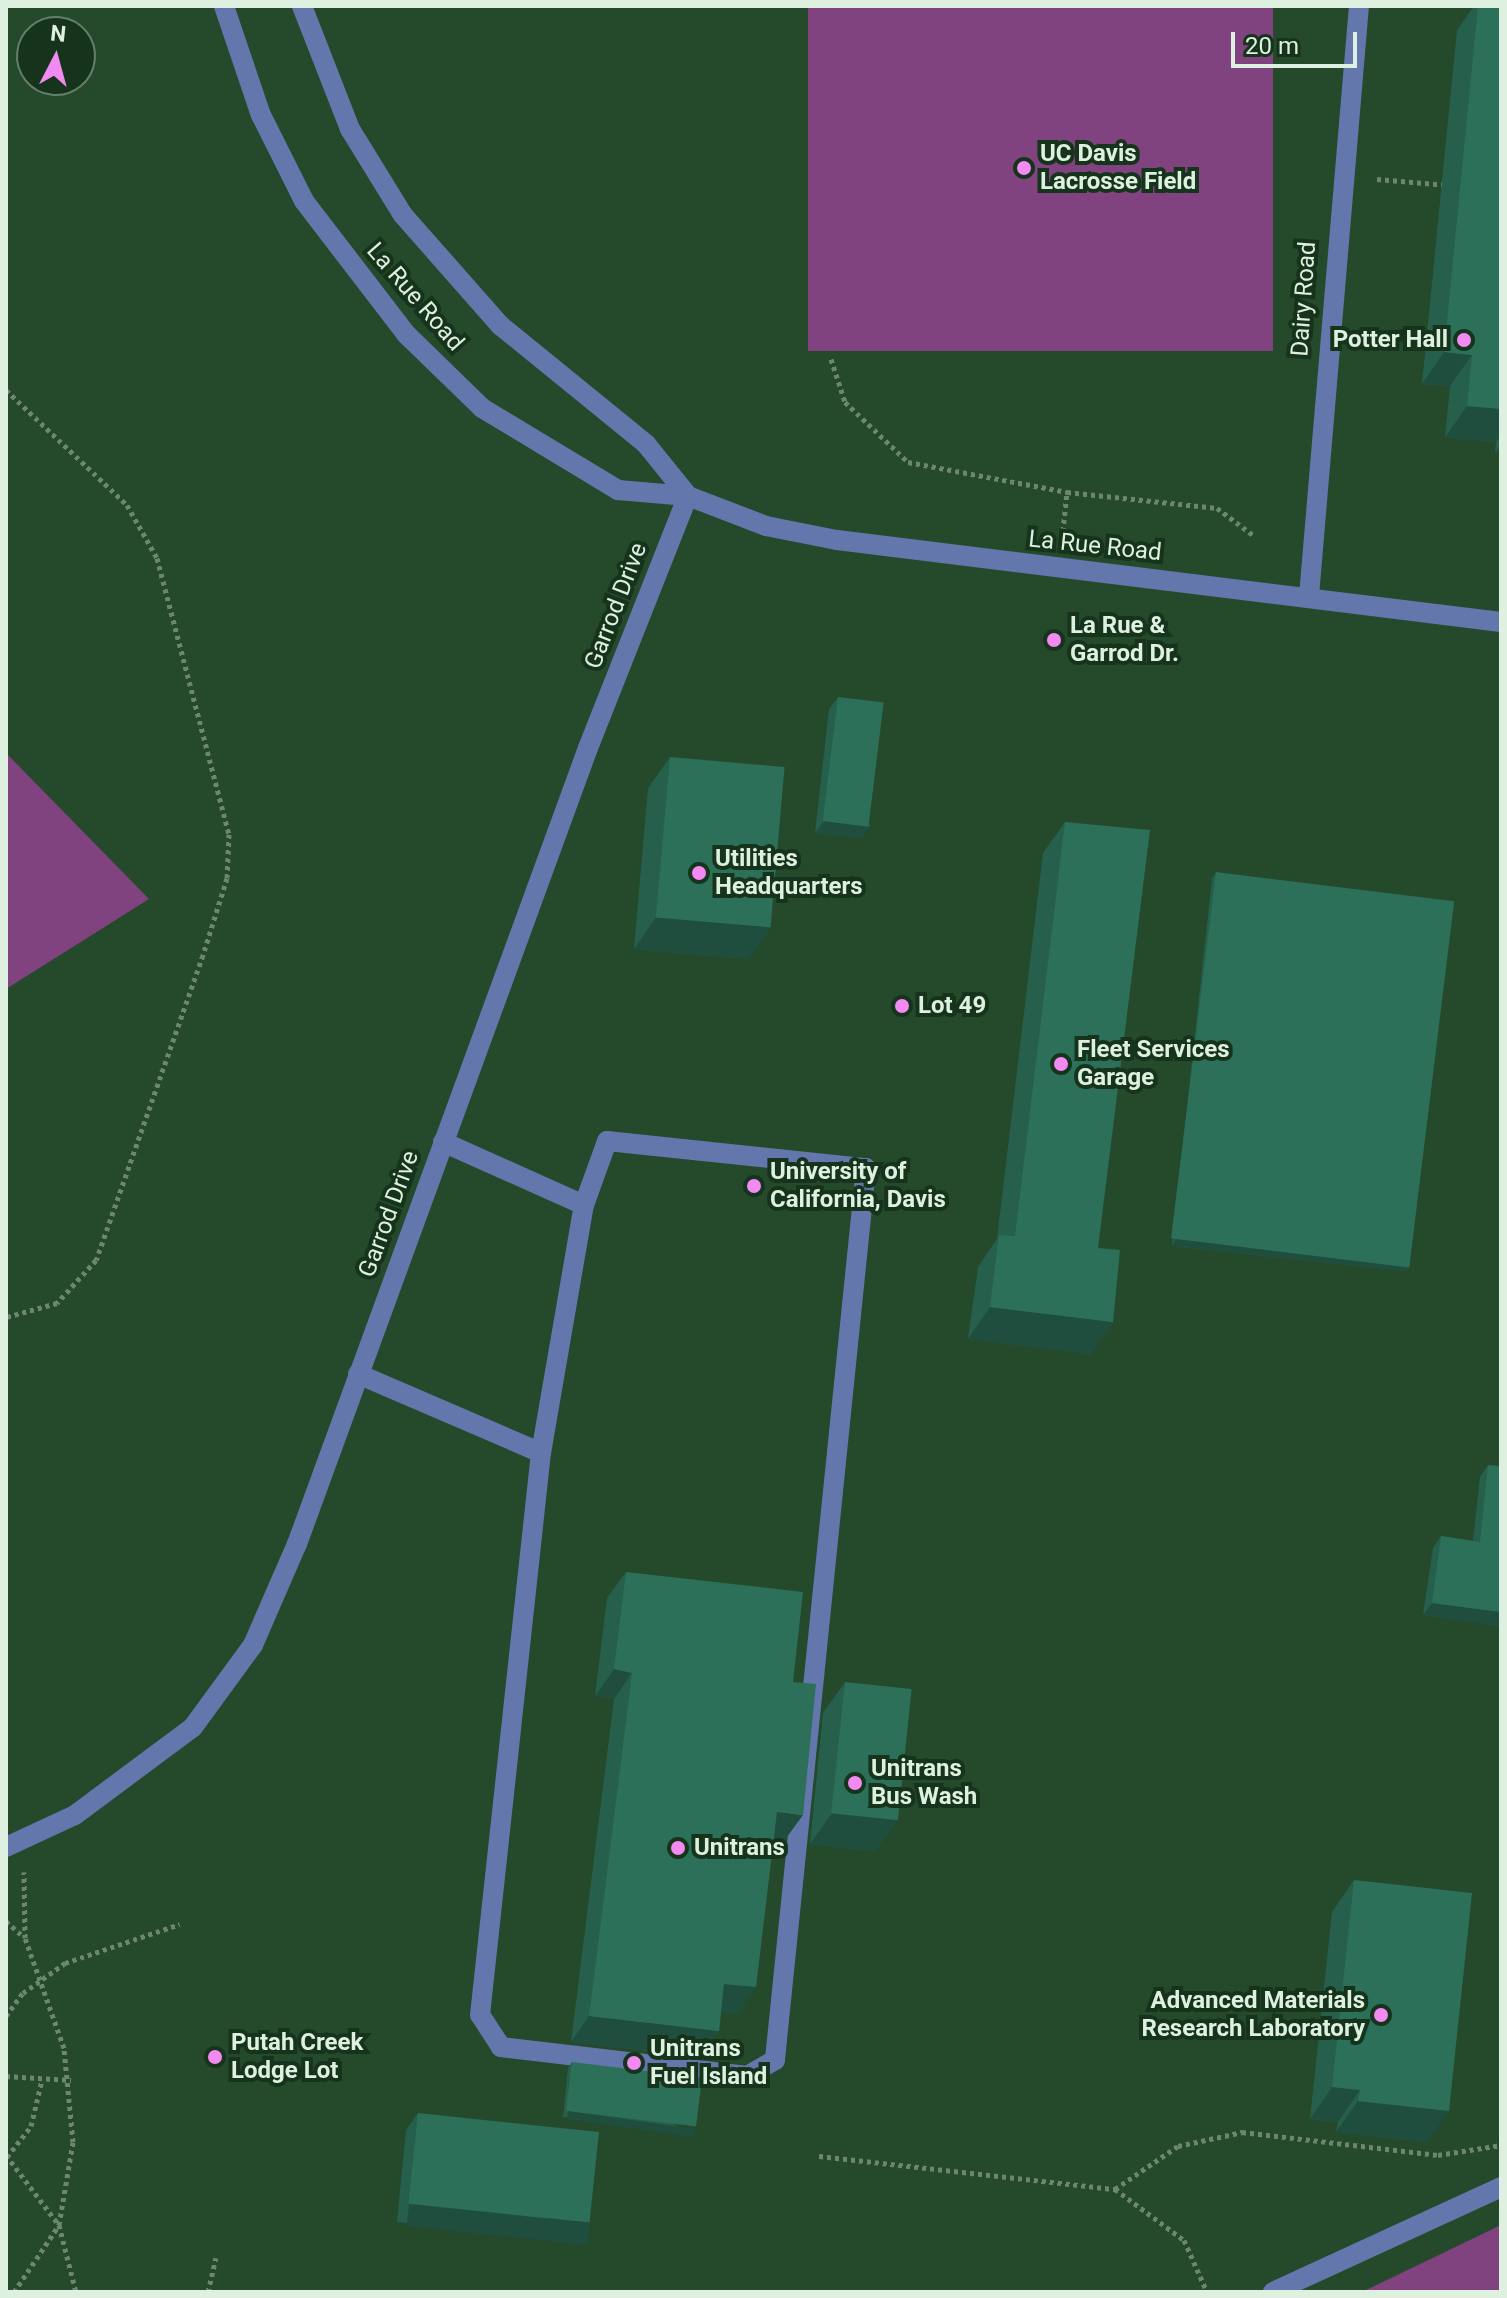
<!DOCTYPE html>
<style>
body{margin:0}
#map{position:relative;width:1507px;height:2298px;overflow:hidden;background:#203e24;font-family:Roboto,sans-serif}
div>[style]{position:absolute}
.built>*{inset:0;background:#25492b}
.green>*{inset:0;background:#80437f;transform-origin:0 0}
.path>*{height:5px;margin-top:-2.5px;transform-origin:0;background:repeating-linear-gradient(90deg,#6c8670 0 4px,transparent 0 8px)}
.minor>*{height:20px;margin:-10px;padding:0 10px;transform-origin:10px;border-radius:10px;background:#6377ac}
.wall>*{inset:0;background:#26604d}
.shaded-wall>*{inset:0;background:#1f4e3e;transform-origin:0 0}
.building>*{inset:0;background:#2c7059;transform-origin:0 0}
.dots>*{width:22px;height:22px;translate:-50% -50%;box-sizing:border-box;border:4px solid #16331b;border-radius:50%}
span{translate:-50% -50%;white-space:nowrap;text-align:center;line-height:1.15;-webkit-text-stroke:8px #16331b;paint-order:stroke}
.poi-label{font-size:24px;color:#def0e0;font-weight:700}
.left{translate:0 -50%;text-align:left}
.right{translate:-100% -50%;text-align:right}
.street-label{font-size:24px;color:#def0e0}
.frame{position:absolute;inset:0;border:8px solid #def0e0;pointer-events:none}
.north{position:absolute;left:16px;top:16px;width:80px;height:80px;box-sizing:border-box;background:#16331b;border:2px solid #667f6a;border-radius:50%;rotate:6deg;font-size:22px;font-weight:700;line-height:32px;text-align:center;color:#def0e0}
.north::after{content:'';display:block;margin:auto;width:28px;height:36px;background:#f38af1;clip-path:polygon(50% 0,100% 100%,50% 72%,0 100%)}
.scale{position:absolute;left:1231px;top:32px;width:126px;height:36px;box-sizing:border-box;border:4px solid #def0e0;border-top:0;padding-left:10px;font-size:24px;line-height:28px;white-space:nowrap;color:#def0e0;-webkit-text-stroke:6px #16331b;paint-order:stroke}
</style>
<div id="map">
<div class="built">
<i style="clip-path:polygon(evenodd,6px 6px,1501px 6px,1501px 2292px,6px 2292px,6px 6px,32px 32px,80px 32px,80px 80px,32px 80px,32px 32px)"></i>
</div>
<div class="green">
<i style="left:808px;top:6px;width:465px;height:345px"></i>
<i style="clip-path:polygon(6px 753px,149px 899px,6px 989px)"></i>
<i style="clip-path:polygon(1501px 2225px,1501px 2292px,1362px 2292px)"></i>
</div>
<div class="path">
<i style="left:1377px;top:179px;width:71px;rotate:4.8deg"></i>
<i style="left:831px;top:359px;width:45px;rotate:72deg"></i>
<i style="left:845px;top:402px;width:87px;rotate:43.6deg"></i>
<i style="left:908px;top:462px;width:162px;rotate:10.7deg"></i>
<i style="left:1067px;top:492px;width:151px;rotate:6.1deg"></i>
<i style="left:1217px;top:508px;width:45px;rotate:36.9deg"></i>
<i style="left:6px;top:390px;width:167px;rotate:43.5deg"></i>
<i style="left:127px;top:505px;width:61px;rotate:60.5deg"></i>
<i style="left:157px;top:558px;width:285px;rotate:75.4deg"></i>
<i style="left:229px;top:834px;width:44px;rotate:92.6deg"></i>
<i style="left:227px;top:878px;width:81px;rotate:107.3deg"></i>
<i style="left:203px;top:955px;width:323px;rotate:109.3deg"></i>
<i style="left:96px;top:1260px;width:58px;rotate:132.2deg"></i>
<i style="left:57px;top:1303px;width:53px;rotate:164.6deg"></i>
<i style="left:1062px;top:539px;width:47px;rotate:-83.9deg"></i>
<i style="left:6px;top:1921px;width:24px;rotate:42deg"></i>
<i style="left:6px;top:2016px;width:29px;rotate:-54deg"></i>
<i style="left:23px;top:1993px;width:52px;rotate:-35.5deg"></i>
<i style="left:65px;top:1963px;width:121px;rotate:-18.7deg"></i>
<i style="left:6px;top:2076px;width:65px;rotate:3.5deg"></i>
<i style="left:6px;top:2155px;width:88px;rotate:52.9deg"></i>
<i style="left:59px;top:2225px;width:69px;rotate:75.8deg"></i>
<i style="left:819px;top:2156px;width:298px;rotate:6.4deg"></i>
<i style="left:1115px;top:2189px;width:86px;rotate:36.5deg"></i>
<i style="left:1184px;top:2240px;width:57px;rotate:66.1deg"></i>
<i style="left:7px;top:2157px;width:39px;rotate:-52deg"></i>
<i style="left:31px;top:2126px;width:47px;rotate:-76.6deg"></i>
<i style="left:1115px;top:2189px;width:76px;rotate:-34.3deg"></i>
<i style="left:1178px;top:2146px;width:66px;rotate:-12.3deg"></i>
<i style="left:1242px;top:2132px;width:197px;rotate:6.7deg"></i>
<i style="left:1438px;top:2155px;width:64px;rotate:-9deg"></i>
<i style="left:14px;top:2292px;width:81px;rotate:-56.1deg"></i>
<i style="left:59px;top:2225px;width:84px;rotate:-80.4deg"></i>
<i style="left:73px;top:2142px;width:94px;rotate:-95.5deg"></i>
<i style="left:64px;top:2048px;width:117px;rotate:-109.5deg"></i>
<i style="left:25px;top:1938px;width:66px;rotate:-90.9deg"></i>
<i style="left:208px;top:2292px;width:35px;rotate:-77deg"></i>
</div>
<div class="minor">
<i style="left:224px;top:6px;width:115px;rotate:71.3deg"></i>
<i style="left:261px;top:115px;width:96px;rotate:63.4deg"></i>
<i style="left:304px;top:201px;width:168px;rotate:52.5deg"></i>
<i style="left:406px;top:334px;width:106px;rotate:44.2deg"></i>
<i style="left:482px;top:408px;width:159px;rotate:31.1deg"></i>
<i style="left:618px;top:490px;width:70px;rotate:4.9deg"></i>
<i style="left:688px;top:496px;width:84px;rotate:21deg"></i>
<i style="left:766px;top:526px;width:72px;rotate:11.2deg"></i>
<i style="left:837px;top:540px;width:669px;rotate:7.04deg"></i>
<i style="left:302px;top:6px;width:132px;rotate:68.7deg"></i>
<i style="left:350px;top:129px;width:101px;rotate:58.4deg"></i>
<i style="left:403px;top:215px;width:148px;rotate:48.6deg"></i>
<i style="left:501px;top:326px;width:187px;rotate:39.1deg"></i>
<i style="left:646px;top:444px;width:67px;rotate:51.1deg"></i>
<i style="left:1309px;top:596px;width:592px;rotate:-85.16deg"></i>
<i style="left:607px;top:1141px;width:260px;rotate:6deg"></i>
<i style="left:866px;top:1168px;width:897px;rotate:95.83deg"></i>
<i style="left:775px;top:2060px;width:32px;rotate:150deg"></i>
<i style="left:747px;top:2076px;width:248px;rotate:-173.3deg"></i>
<i style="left:501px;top:2047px;width:38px;rotate:-123deg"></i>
<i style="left:480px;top:2015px;width:565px;rotate:-83.81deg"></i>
<i style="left:541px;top:1453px;width:252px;rotate:-80.2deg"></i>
<i style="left:584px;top:1205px;width:68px;rotate:-70.2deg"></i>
<i style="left:443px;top:1142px;width:154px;rotate:24.1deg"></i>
<i style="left:358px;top:1374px;width:199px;rotate:23.3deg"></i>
<i style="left:6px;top:1847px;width:76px;rotate:-24.9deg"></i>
<i style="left:75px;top:1815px;width:147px;rotate:-36.7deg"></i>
<i style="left:193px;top:1727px;width:102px;rotate:-53.8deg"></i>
<i style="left:253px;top:1645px;width:110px;rotate:-66.5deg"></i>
<i style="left:297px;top:1544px;width:848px;rotate:-69.92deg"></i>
<i style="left:588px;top:748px;width:271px;rotate:-68.4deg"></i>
<i style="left:1273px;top:2292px;width:251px;rotate:-24.7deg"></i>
</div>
<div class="wall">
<i style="clip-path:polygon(1474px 6px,1501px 6px,1501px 454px,1495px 453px,1496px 442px,1445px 437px,1450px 386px,1422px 384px,1457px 30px)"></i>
<i style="clip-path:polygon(838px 697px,870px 826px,861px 838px,815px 833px,829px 709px)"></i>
<i style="clip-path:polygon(670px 757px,749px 959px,634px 949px,648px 788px)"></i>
<i style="clip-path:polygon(1065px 822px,1098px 1248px,1113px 1322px,1091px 1354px,968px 1339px,978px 1267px,997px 1239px,1043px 853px)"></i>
<i style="clip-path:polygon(1216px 872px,1410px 1265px,1406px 1271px,1172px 1246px,1212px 879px)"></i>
<i style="clip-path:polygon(1488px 1465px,1501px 1626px,1423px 1615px,1433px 1548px,1441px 1536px,1473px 1541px,1480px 1477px)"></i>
<i style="clip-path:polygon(626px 1572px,793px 1682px,784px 1841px,774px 1840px,738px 2014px,721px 2012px,719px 2031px,700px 2057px,571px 2042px,614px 1699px,595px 1696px,607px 1598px)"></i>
<i style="clip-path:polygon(845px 1682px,876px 1851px,810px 1844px,823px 1713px)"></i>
<i style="clip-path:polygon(1354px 1880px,1427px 2142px,1336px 2132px,1338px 2122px,1310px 2119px,1332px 1912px)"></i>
<i style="clip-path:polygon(572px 2062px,692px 2135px,563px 2117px,568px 2068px)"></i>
<i style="clip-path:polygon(418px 2113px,578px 2241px,397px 2222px,406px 2130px)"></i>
</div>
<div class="shaded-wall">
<i style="clip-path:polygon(1444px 352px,1472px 355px,1450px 386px,1422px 384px)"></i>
<i style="clip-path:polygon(1467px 406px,1501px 409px,1501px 435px,1496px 442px,1445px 437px)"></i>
<i style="clip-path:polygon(1501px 444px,1501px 454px,1495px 453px)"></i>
<i style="clip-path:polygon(824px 821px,870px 826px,861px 838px,815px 833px)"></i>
<i style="clip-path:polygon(656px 917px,771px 928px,749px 959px,634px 949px)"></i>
<i style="clip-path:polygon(1176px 1239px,1410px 1265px,1406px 1271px,1172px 1246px)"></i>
<i style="clip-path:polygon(990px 1307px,1113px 1322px,1091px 1354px,968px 1339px)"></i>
<i style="clip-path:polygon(1432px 1603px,1501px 1612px,1501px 1626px,1423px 1615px)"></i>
<i style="clip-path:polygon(614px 1669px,632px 1673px,614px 1699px,595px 1696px)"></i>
<i style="clip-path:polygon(777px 1812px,803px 1815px,784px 1841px,759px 1839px)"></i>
<i style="clip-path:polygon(832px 1813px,898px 1820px,876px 1851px,810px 1844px)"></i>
<i style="clip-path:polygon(724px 1984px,756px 1987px,738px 2014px,705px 2010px)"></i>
<i style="clip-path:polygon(589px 2016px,719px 2031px,700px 2057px,571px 2042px)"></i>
<i style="clip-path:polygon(1332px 2087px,1360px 2090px,1338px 2122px,1310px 2119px)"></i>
<i style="clip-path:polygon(1358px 2101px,1449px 2111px,1427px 2142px,1336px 2132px)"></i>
<i style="left:568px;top:2111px;width:129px;height:8px;rotate:8deg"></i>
<i style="left:409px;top:2204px;width:182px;height:22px;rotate:6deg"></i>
</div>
<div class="building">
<i style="clip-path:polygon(1478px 6px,1501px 6px,1501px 409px,1467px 406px,1472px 355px,1444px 352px)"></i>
<i style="left:838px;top:697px;width:46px;height:125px;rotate:7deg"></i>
<i style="left:670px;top:757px;width:115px;height:161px;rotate:5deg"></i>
<i style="clip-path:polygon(1065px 822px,1150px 830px,1098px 1248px,1120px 1250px,1113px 1322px,990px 1307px,999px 1235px,1015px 1236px)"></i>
<i style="left:1216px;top:872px;width:240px;height:369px;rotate:7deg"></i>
<i style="clip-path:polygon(1488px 1465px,1501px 1466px,1501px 1612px,1432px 1603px,1441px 1536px,1480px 1542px)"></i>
<i style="clip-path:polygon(626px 1572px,803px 1592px,793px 1682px,816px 1684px,803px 1815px,777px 1812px,756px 1987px,724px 1984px,719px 2031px,589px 2016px,632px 1673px,614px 1669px)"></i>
<i style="left:845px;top:1682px;width:67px;height:132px;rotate:6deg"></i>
<i style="clip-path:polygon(1354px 1880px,1472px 1893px,1449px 2111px,1358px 2101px,1360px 2090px,1332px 2087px)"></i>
<i style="left:572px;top:2062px;width:131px;height:49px;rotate:7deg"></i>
<i style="left:418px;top:2113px;width:182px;height:91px;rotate:6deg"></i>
</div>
<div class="dots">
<i style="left:1024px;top:168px;background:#f38af1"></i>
<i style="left:1464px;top:340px;background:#f38af1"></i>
<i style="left:1054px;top:640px;background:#f38af1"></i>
<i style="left:699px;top:873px;background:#f38af1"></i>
<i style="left:902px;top:1006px;background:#f38af1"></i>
<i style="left:1061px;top:1064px;background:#f38af1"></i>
<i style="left:754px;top:1186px;background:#f38af1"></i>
<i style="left:855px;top:1783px;background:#f38af1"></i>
<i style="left:678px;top:1848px;background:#f38af1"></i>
<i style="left:1381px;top:2015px;background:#f38af1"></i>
<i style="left:215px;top:2057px;background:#f38af1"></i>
<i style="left:634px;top:2063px;background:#f38af1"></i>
</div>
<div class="poi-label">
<span class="left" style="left:1040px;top:168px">UC Davis<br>Lacrosse Field</span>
<span class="right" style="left:1448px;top:340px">Potter Hall</span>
<span class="left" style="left:1070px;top:640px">La Rue &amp;<br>Garrod Dr.</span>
<span class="left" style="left:715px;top:873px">Utilities<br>Headquarters</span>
<span class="left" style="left:918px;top:1006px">Lot 49</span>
<span class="left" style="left:1077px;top:1064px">Fleet Services<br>Garage</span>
<span class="left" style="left:770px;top:1186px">University of<br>California, Davis</span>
<span class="left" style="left:871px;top:1783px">Unitrans<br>Bus Wash</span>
<span class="left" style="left:694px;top:1848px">Unitrans</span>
<span class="right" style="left:1365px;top:2015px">Advanced Materials<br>Research Laboratory</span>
<span class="left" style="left:231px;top:2057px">Putah Creek<br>Lodge Lot</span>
<span class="left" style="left:650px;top:2063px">Unitrans<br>Fuel Island</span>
</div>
<div class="street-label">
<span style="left:415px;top:297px;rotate:49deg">La Rue Road</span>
<span style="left:1304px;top:299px;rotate:-86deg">Dairy Road</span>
<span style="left:1095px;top:546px;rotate:6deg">La Rue Road</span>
<span style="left:616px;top:606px;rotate:-69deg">Garrod Drive</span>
<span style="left:389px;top:1214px;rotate:-70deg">Garrod Drive</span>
</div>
<div class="frame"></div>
<div class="north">N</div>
<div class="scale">20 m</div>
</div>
